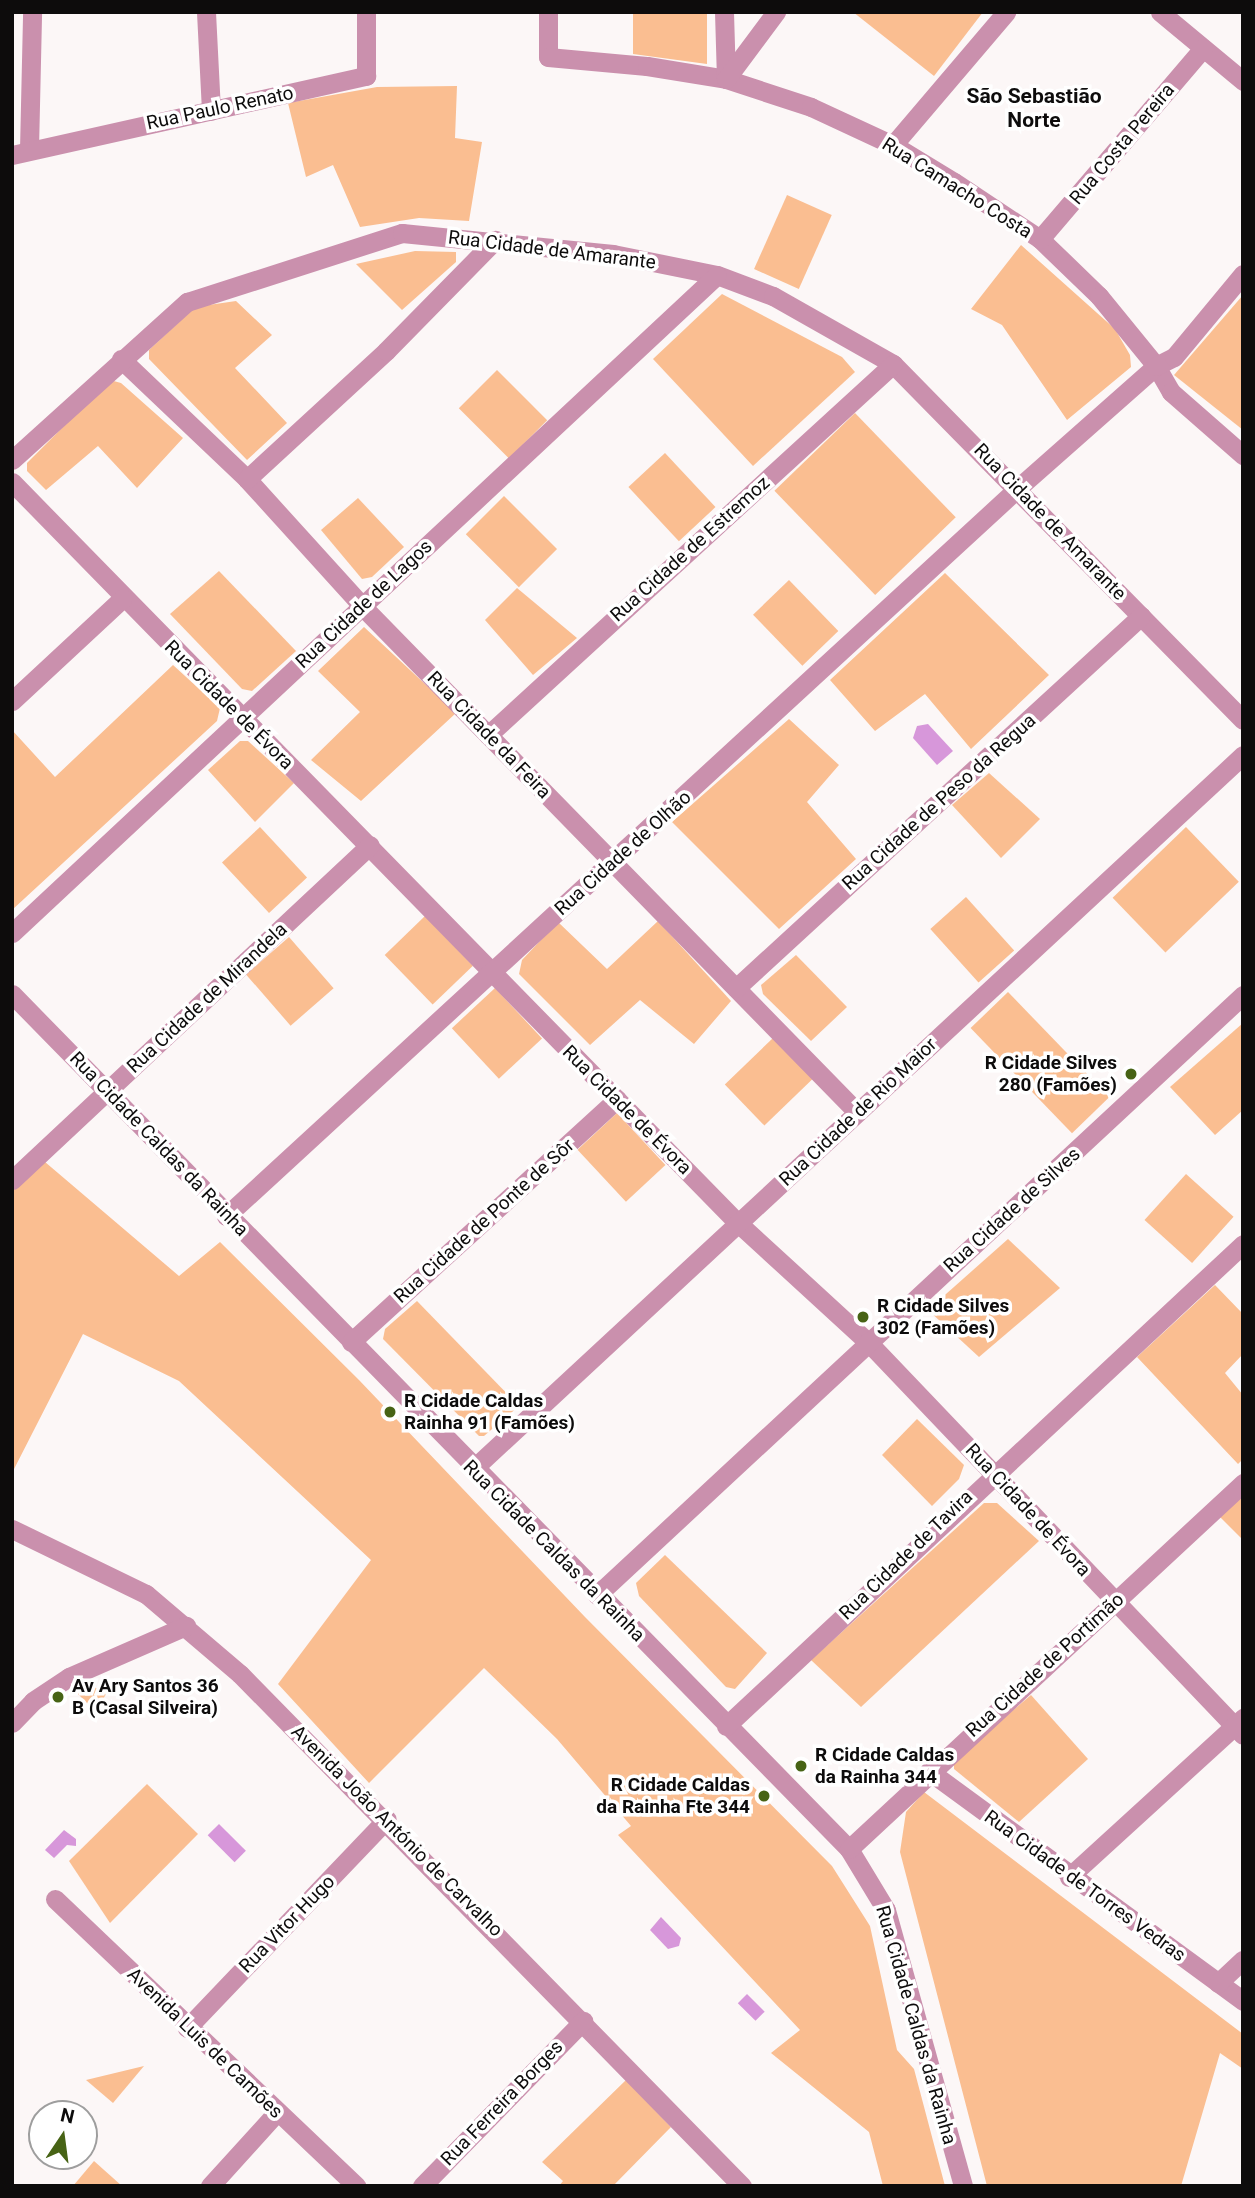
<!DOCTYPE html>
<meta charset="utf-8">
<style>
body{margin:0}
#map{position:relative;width:1255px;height:2198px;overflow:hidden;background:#fcf7f7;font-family:Roboto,sans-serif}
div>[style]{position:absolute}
.green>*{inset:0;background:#fabe91;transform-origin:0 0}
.water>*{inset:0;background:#d797da;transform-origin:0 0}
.minor>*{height:19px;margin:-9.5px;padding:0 9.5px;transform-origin:9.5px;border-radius:9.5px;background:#ca90ad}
.dots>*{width:19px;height:19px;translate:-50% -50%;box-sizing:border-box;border:4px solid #fff;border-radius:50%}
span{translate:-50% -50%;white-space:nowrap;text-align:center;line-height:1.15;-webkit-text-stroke:7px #fff;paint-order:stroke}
.street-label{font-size:19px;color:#0d0c0c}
.poi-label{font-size:19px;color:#0d0c0c;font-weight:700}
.right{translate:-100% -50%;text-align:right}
.left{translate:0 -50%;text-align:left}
.neighbourhood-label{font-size:21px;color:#0d0c0c;font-weight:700}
.frame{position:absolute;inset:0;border:14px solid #0d0c0c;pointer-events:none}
.north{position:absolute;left:28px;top:2100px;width:70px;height:70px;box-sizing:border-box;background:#fff;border:2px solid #9e9e9e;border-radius:50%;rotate:13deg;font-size:19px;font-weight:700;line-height:28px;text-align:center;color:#0d0c0c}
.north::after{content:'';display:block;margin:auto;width:24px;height:32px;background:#476315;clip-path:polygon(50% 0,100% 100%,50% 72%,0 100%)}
</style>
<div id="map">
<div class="green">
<i style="clip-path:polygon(633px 12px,707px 12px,707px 64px,633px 54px)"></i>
<i style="clip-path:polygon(853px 12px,983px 12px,934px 76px)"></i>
<i style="clip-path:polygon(457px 86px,455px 138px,482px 142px,469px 221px,419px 218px,360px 227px,333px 165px,306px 177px,288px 103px,377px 87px)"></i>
<i style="left:787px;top:195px;width:49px;height:81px;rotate:24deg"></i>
<i style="clip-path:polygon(1021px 245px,1115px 329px,1130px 355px,1131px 367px,1067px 420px,1002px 325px,971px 309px)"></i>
<i style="clip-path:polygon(415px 251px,456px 252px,456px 262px,402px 310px,356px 264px)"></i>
<i style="clip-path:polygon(722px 294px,842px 357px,855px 372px,753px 466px,653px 359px)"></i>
<i style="clip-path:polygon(1243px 295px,1243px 430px,1174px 375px)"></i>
<i style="clip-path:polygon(236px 301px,272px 335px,235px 368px,287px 423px,247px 460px,149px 359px,149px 350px,195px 307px)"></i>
<i style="left:497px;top:370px;width:71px;height:54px;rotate:45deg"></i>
<i style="clip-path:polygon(110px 380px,121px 383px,183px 438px,137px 488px,98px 446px,46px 490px,27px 471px,27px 463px)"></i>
<i style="left:855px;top:413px;width:145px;height:112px;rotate:46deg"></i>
<i style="left:665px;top:453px;width:74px;height:50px;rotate:47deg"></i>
<i style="left:504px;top:496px;width:75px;height:54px;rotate:45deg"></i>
<i style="clip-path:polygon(358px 498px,404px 547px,372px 577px,362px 579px,321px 530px)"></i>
<i style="clip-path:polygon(219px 571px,296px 651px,252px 691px,242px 689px,170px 614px)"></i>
<i style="clip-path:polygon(945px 573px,1049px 675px,971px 749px,925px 694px,875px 731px,830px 680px)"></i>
<i style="left:789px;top:580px;width:71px;height:50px;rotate:46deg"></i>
<i style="clip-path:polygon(517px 588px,577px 638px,533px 675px,485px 620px)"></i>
<i style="clip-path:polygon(364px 627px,456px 713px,361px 801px,311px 760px,360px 712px,318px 671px)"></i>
<i style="clip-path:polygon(173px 665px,220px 708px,217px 721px,12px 910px,12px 730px,55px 777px)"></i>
<i style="clip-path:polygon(789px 719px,839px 765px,807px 802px,856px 859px,779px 929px,672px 822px)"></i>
<i style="clip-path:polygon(240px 741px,248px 741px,294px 783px,255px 822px,208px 770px)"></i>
<i style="clip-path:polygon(989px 773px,1040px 819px,1001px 858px,952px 805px)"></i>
<i style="left:260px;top:827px;width:69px;height:52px;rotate:47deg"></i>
<i style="left:1186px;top:827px;width:76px;height:102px;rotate:46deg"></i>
<i style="left:966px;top:897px;width:72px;height:48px;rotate:48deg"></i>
<i style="left:425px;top:916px;width:69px;height:56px;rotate:46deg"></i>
<i style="clip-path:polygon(658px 921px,731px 1001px,694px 1044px,640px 1000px,590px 1045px,519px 974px,522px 960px,558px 922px,607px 969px)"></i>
<i style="left:289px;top:937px;width:68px;height:57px;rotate:49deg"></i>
<i style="clip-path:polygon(796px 955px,847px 1007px,811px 1041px,763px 994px,761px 985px)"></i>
<i style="left:495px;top:988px;width:69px;height:59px;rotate:47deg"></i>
<i style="left:1008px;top:992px;width:146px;height:52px;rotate:46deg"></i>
<i style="clip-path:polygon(1243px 1023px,1243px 1110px,1215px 1135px,1170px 1087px)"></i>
<i style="left:773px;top:1038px;width:57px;height:67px;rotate:46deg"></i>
<i style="left:617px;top:1113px;width:71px;height:54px;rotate:47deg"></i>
<i style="clip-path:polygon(38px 1156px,179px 1276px,220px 1242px,359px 1380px,585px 1617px,832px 1866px,870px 1926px,897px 2050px,914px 2069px,945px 2186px,883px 2186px,869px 2132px,771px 2053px,800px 2030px,618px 1835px,631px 1826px,557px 1739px,484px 1668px,369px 1783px,278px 1684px,371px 1560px,179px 1381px,83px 1334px,12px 1473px,12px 1180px)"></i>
<i style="left:1186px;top:1174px;width:64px;height:62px;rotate:42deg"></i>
<i style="clip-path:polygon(1008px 1239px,1060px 1288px,979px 1357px,928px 1310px)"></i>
<i style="clip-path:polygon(1215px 1285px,1243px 1314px,1243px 1354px,1225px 1373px,1243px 1395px,1243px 1459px,1238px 1464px,1137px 1357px)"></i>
<i style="clip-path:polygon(417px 1301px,519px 1406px,484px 1436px,479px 1436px,383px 1339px,385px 1329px)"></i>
<i style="clip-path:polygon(917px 1419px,964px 1465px,959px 1479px,932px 1506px,882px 1455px)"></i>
<i style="clip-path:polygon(1243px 1493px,1243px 1540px,1219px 1516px)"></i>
<i style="clip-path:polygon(984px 1503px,997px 1503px,1039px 1541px,861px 1707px,811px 1660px)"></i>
<i style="clip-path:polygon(665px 1555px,767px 1653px,735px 1689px,726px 1687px,639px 1596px,636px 1583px)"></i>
<i style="clip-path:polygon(91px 1685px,106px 1694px,96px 1712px,76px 1692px)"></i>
<i style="clip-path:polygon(1031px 1695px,1088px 1759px,1019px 1822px,954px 1769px,954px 1760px)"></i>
<i style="clip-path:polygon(147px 1784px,198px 1834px,110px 1923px,69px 1861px)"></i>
<i style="clip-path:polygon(924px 1792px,1243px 2034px,1243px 2069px,1220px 2053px,1181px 2186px,987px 2186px,900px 1852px,906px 1812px)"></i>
<i style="clip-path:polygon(144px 2066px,113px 2103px,86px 2080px)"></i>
<i style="clip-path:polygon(626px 2080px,671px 2127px,613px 2186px,559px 2186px,563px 2181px,542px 2162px)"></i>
<i style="clip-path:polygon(94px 2161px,122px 2186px,73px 2186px)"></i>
</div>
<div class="water">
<i style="clip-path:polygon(928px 724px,953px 751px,937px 765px,913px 738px,917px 726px)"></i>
<i style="left:219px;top:1824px;width:38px;height:16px;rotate:45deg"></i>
<i style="clip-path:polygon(64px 1830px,76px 1839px,76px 1846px,67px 1845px,54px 1858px,45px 1850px)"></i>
<i style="clip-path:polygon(661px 1917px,681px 1938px,679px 1946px,668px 1949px,650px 1930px)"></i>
<i style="left:747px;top:1994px;width:25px;height:13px;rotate:45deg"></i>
</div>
<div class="minor">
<i style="left:206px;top:12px;width:99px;rotate:87.1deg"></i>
<i style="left:548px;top:12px;width:45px;rotate:90deg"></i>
<i style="left:548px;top:57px;width:99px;rotate:5.2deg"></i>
<i style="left:647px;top:66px;width:80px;rotate:9.3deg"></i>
<i style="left:726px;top:79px;width:89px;rotate:18.2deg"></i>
<i style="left:811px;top:107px;width:90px;rotate:24.9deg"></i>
<i style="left:893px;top:145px;width:71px;rotate:31.2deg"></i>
<i style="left:954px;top:182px;width:103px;rotate:33.5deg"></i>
<i style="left:1040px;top:239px;width:82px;rotate:44deg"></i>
<i style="left:1099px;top:296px;width:90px;rotate:50.8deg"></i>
<i style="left:1156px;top:366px;width:30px;rotate:60deg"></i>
<i style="left:1171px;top:392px;width:96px;rotate:41.2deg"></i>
<i style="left:724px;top:12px;width:66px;rotate:88.3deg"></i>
<i style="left:1160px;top:12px;width:108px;rotate:39.7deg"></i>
<i style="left:726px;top:79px;width:84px;rotate:-53.3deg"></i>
<i style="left:893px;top:145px;width:175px;rotate:-49.6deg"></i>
<i style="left:29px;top:149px;width:137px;rotate:-88.7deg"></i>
<i style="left:12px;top:155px;width:363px;rotate:-12.6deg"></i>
<i style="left:366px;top:76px;width:64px;rotate:-90deg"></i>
<i style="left:1040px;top:239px;width:251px;rotate:-49.5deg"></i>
<i style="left:121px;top:359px;width:174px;rotate:43.6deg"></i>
<i style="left:247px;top:479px;width:171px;rotate:47.8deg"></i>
<i style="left:362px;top:606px;width:708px;rotate:45.63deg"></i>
<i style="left:12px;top:460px;width:236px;rotate:-42.1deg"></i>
<i style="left:187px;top:302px;width:226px;rotate:-17.8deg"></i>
<i style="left:402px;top:233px;width:212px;rotate:5.7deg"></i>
<i style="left:613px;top:254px;width:106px;rotate:11.4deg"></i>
<i style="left:717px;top:275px;width:60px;rotate:20.6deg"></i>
<i style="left:773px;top:296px;width:138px;rotate:29.5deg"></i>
<i style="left:893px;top:364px;width:499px;rotate:45.5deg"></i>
<i style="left:247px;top:479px;width:189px;rotate:-42.6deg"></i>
<i style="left:386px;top:351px;width:156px;rotate:-45.5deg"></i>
<i style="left:12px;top:482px;width:1037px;rotate:45.59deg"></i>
<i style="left:738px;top:1223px;width:176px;rotate:42.5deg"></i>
<i style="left:868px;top:1342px;width:543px;rotate:46.34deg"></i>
<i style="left:12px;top:701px;width:151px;rotate:-42.9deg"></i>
<i style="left:488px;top:735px;width:549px;rotate:-42.49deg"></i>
<i style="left:12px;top:933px;width:964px;rotate:-43.03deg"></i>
<i style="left:736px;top:988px;width:550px;rotate:-42.57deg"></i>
<i style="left:12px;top:994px;width:1196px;rotate:45.61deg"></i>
<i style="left:849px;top:1849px;width:71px;rotate:58.8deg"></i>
<i style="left:886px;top:1910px;width:287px;rotate:74.4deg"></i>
<i style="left:12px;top:1180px;width:490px;rotate:-43.1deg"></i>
<i style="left:226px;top:1216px;width:1076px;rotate:-42.59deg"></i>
<i style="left:1018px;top:488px;width:184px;rotate:-41.5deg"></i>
<i style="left:1156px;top:366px;width:20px;rotate:-27deg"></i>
<i style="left:1174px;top:357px;width:108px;rotate:-50.3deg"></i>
<i style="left:351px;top:1342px;width:360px;rotate:-42.4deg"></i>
<i style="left:473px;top:1469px;width:1050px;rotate:-42.84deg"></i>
<i style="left:12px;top:1529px;width:149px;rotate:25.9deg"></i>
<i style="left:146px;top:1594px;width:123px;rotate:40.4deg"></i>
<i style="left:240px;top:1674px;width:717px;rotate:45.57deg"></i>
<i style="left:597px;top:1595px;width:882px;rotate:-42.89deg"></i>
<i style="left:12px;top:1723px;width:30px;rotate:-46deg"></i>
<i style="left:33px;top:1701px;width:43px;rotate:-33.7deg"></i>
<i style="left:69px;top:1677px;width:128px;rotate:-23.6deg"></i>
<i style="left:726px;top:1726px;width:707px;rotate:-42.99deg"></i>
<i style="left:929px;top:1771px;width:389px;rotate:36.2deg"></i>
<i style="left:849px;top:1849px;width:538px;rotate:-42.89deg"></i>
<i style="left:1069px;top:1877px;width:236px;rotate:-42.4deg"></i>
<i style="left:55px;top:1899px;width:416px;rotate:43.6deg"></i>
<i style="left:1218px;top:1983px;width:34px;rotate:-43deg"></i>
<i style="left:187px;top:2028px;width:289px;rotate:-46.3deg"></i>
<i style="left:210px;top:2186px;width:100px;rotate:-47.8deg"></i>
<i style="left:422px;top:2186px;width:231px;rotate:-45.7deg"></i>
</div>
<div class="dots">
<i style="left:1131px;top:1074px;background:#476315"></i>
<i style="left:863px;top:1317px;background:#476315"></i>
<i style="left:390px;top:1412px;background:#476315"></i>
<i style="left:58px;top:1697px;background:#476315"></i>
<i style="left:801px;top:1766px;background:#476315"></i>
<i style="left:764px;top:1796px;background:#476315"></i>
</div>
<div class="street-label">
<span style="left:220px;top:108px;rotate:-12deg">Rua Paulo Renato</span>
<span style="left:1122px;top:144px;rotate:-50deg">Rua Costa Pereira</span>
<span style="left:957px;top:188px;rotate:32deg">Rua Camacho Costa</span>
<span style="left:552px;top:250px;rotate:7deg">Rua Cidade de Amarante</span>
<span style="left:1050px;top:522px;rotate:46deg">Rua Cidade de Amarante</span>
<span style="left:690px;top:549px;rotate:-42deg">Rua Cidade de Estremoz</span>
<span style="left:364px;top:604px;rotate:-43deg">Rua Cidade de Lagos</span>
<span style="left:229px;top:705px;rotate:45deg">Rua Cidade de Évora</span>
<span style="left:489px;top:735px;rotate:46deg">Rua Cidade da Feira</span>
<span style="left:939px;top:802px;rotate:-42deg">Rua Cidade de Peso da Regua</span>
<span style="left:623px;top:853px;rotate:-42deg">Rua Cidade de Olhão</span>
<span style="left:207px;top:998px;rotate:-43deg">Rua Cidade de Mirandela</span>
<span style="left:627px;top:1110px;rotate:45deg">Rua Cidade de Évora</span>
<span style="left:858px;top:1112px;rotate:-43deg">Rua Cidade de Rio Maior</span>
<span style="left:159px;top:1144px;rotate:46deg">Rua Cidade Caldas da Rainha</span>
<span style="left:1012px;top:1210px;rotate:-42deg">Rua Cidade de Silves</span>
<span style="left:484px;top:1221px;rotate:-42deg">Rua Cidade de Ponte de Sôr</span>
<span style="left:1028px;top:1510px;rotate:47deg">Rua Cidade de Évora</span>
<span style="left:554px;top:1551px;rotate:45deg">Rua Cidade Caldas da Rainha</span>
<span style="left:906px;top:1555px;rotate:-44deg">Rua Cidade de Tavira</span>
<span style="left:1045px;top:1665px;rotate:-42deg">Rua Cidade de Portimão</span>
<span style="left:397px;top:1831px;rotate:45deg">Avenida João António de Carvalho</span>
<span style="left:1085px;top:1886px;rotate:36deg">Rua Cidade de Torres Vedras</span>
<span style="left:287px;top:1924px;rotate:-46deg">Rua Vitor Hugo</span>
<span style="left:916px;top:2025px;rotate:74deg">Rua Cidade Caldas da Rainha</span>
<span style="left:205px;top:2043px;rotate:44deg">Avenida Luis de Camões</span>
<span style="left:502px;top:2103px;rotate:-46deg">Rua Ferreira Borges</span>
</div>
<div class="poi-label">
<span class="right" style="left:1117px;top:1074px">R Cidade Silves<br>280 (Famões)</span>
<span class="left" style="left:877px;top:1317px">R Cidade Silves<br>302 (Famões)</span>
<span class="left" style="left:404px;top:1412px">R Cidade Caldas<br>Rainha 91 (Famões)</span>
<span class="left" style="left:72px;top:1697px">Av Ary Santos 36<br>B (Casal Silveira)</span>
<span class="left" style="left:815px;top:1766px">R Cidade Caldas<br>da Rainha 344</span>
<span class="right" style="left:750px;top:1796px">R Cidade Caldas<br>da Rainha Fte 344</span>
</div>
<div class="neighbourhood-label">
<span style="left:1034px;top:108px">São Sebastião<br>Norte</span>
</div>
<div class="frame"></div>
<div class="north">N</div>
</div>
